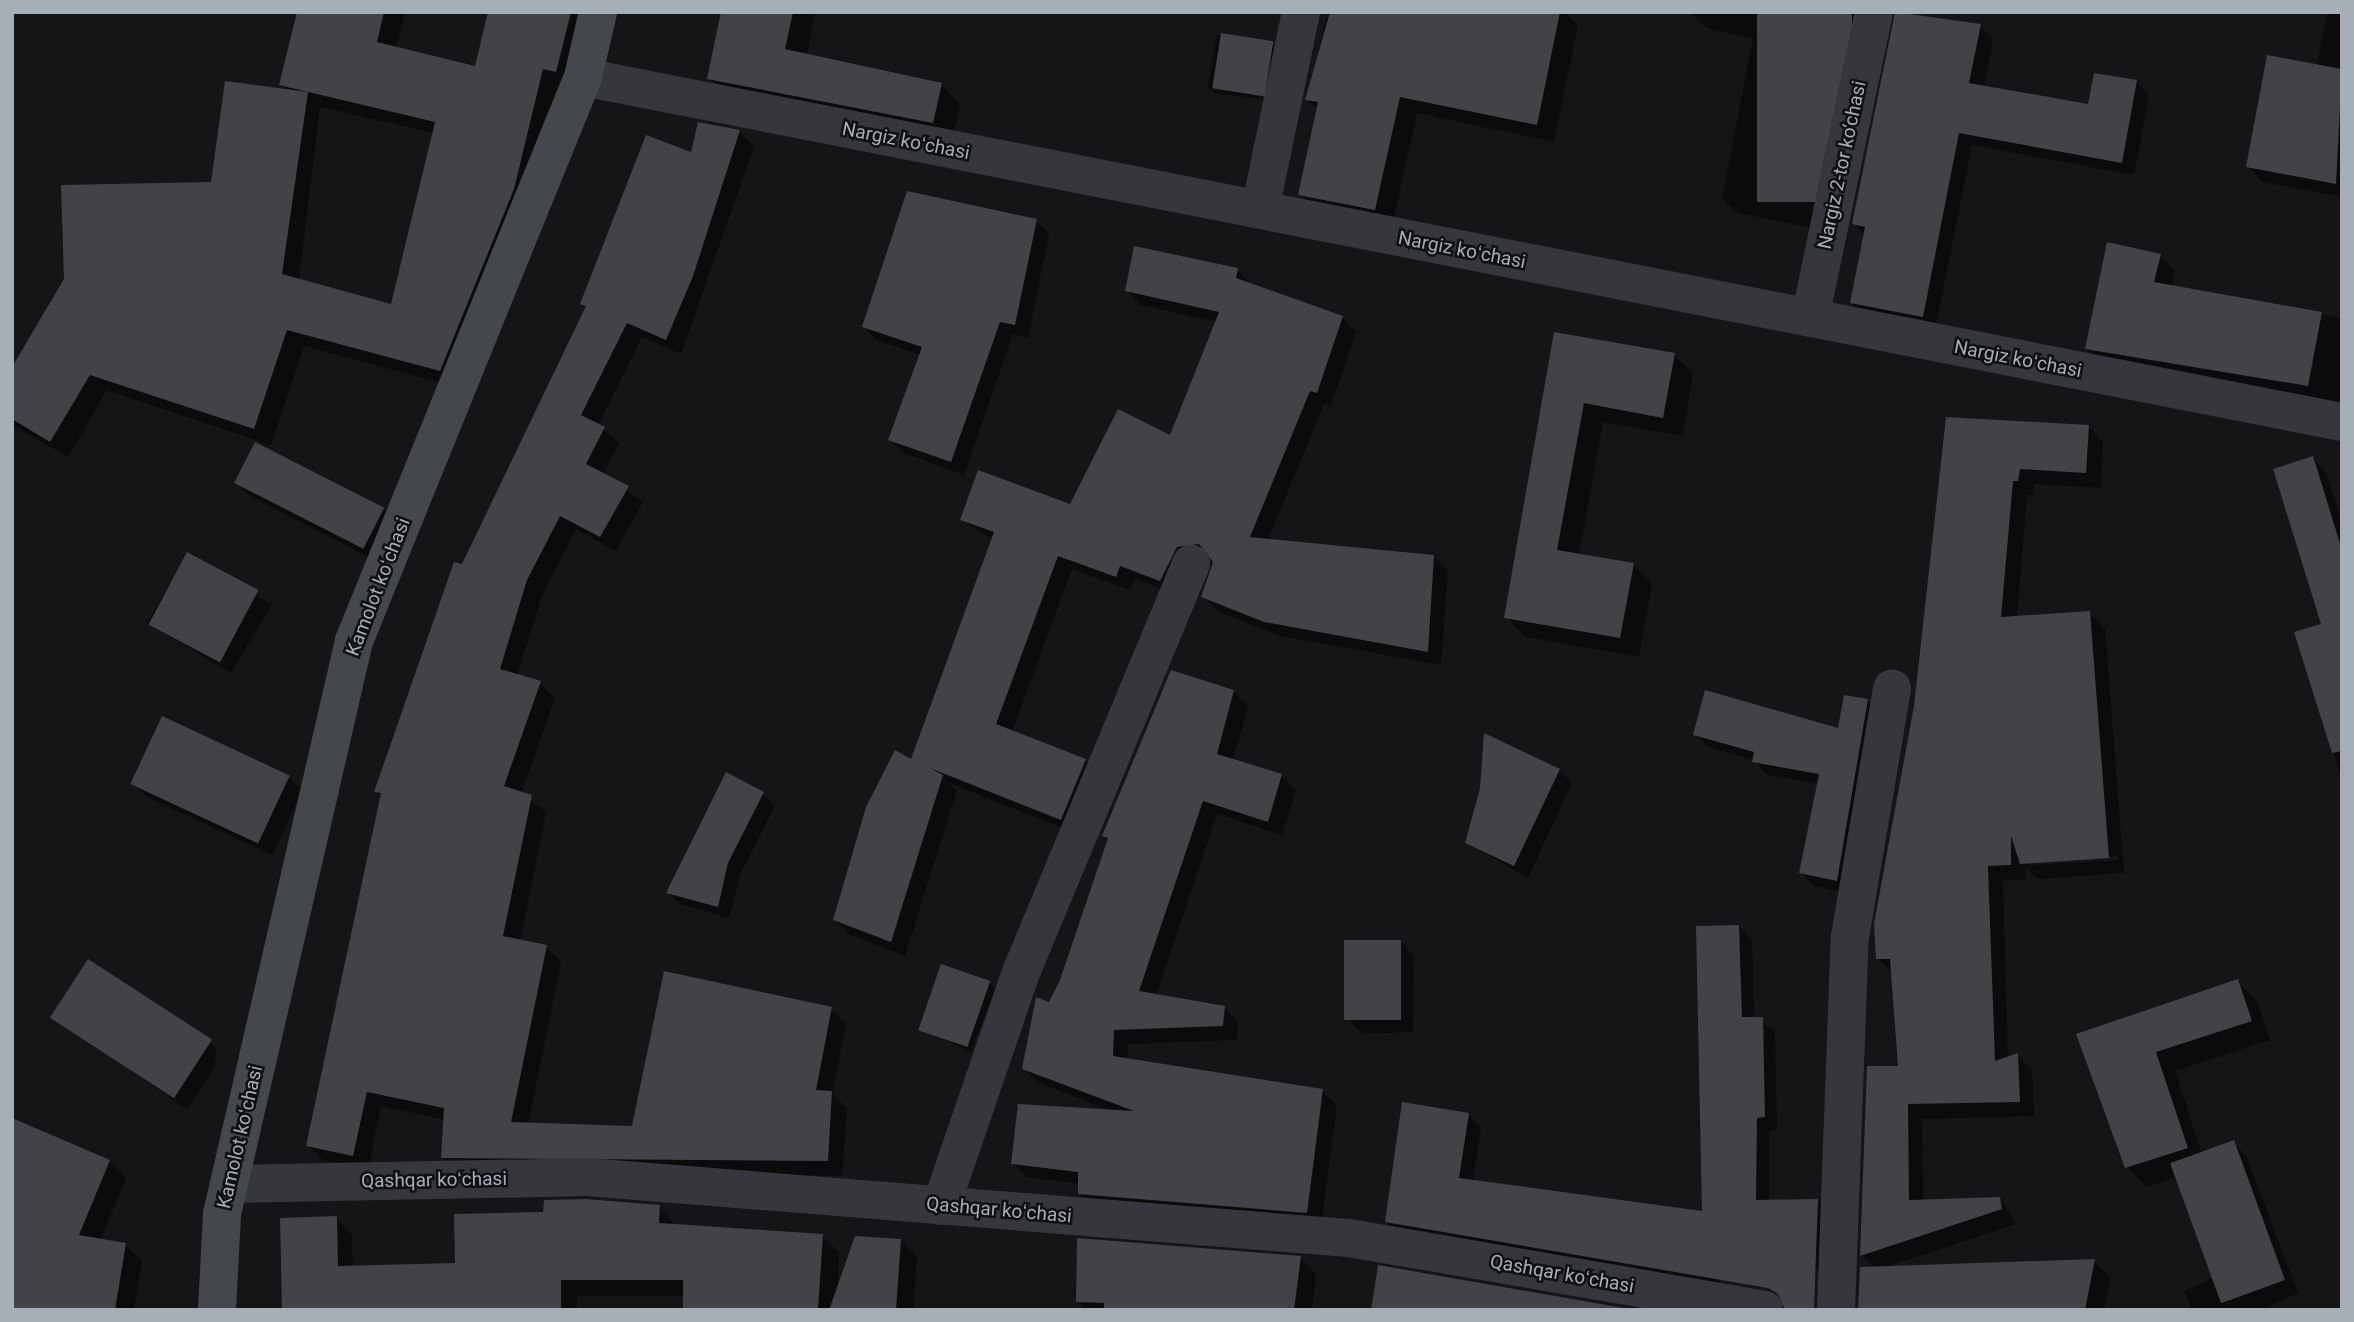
<!DOCTYPE html>
<meta charset="utf-8">
<style>
body{margin:0}
#map{position:relative;width:2354px;height:1322px;overflow:hidden;background:#151517;font-family:Roboto,sans-serif}
div>[style]{position:absolute}
.shadow>*{inset:0;background:#0007;transform-origin:0 0}
.building>*{inset:0;background:#414347;transform-origin:0 0}
.street>*{height:38px;margin:-19px;padding:0 19px;transform-origin:19px;border-radius:19px;background:#36373c}
.secondary>*{height:38px;margin:-19px;padding:0 19px;transform-origin:19px;border-radius:19px;background:#44474c}
span{translate:-50% -50%;white-space:nowrap;text-align:center;line-height:1.15;-webkit-text-stroke:5px #101012;paint-order:stroke}
.street-label{font-size:19px;color:#a6aeb7}
.frame{position:absolute;inset:0;border:14px solid #a6aeb7;pointer-events:none}
</style>
<div id="map">
<div class="shadow">
<i style="clip-path:polygon(evenodd,299px 12px,405px 12px,396px 48px,476px 68px,490px 12px,592px 12px,457px 387px,304px 346px,271px 445px,107px 390px,68px 457px,12px 425px,12px 371px,212px 183px,287px 91px,281px 85px,299px 12px,320px 107px,434px 133px,392px 306px,299px 280px,320px 107px)"></i>
<i style="clip-path:polygon(723px 12px,815px 12px,807px 56px,941px 84px,960px 104px,952px 142px,728px 98px,709px 78px)"></i>
<i style="clip-path:polygon(1328px 12px,1565px 12px,1578px 25px,1554px 142px,1417px 113px,1392px 226px,1317px 211px,1300px 194px,1318px 110px,1307px 100px)"></i>
<i style="clip-path:polygon(1869px 12px,1824px 230px,1738px 213px,1722px 198px,1753px 39px,1706px 28px,1691px 13px)"></i>
<i style="clip-path:polygon(1895px 12px,1980px 26px,1993px 39px,1984px 87px,2090px 106px,2136px 82px,2149px 95px,2134px 175px,1972px 145px,1935px 330px,1865px 316px,1851px 303px,1865px 235px,1854px 223px)"></i>
<i style="clip-path:polygon(2327px 12px,2342px 12px,2342px 197px,2263px 182px,2248px 166px,2317px 66px)"></i>
<i style="clip-path:polygon(1217px 34px,1278px 49px,1268px 100px,1215px 93px,1208px 87px)"></i>
<i style="clip-path:polygon(739px 132px,754px 147px,681px 354px,642px 337px,598px 425px,619px 443px,603px 475px,643px 502px,616px 551px,576px 529px,542px 596px,517px 676px,540px 683px,555px 698px,521px 794px,546px 812px,520px 941px,546px 947px,561px 962px,528px 1124px,633px 1128px,831px 1009px,846px 1024px,832px 1094px,847px 1108px,842px 1176px,458px 1172px,443px 1157px,445px 1120px,381px 1106px,368px 1170px,323px 1160px,308px 1145px,382px 797px,376px 791px,463px 566px,587px 308px,582px 303px,692px 154px)"></i>
<i style="clip-path:polygon(1036px 221px,1049px 234px,1028px 338px,1013px 334px,964px 475px,904px 453px,890px 440px,921px 355px,877px 340px,864px 327px)"></i>
<i style="clip-path:polygon(2160px 255px,2175px 271px,2172px 287px,2342px 318px,2342px 406px,2102px 364px,2086px 349px)"></i>
<i style="clip-path:polygon(1237px 270px,1251px 284px,1342px 317px,1356px 332px,1331px 406px,1324px 404px,1268px 540px,1433px 556px,1448px 571px,1441px 665px,1280px 636px,1217px 611px,1203px 597px,1212px 558px,1191px 561px,1175px 594px,1135px 579px,1130px 590px,1072px 569px,1012px 732px,1085px 760px,1099px 775px,1075px 833px,949px 783px,957px 790px,905px 956px,849px 934px,835px 920px,912px 761px,993px 540px,962px 520px,1071px 506px,1171px 437px,1217px 322px,1141px 305px,1127px 291px)"></i>
<i style="clip-path:polygon(1556px 334px,1674px 355px,1693px 374px,1683px 436px,1603px 422px,1579px 555px,1633px 564px,1652px 584px,1639px 657px,1526px 637px,1506px 617px)"></i>
<i style="clip-path:polygon(evenodd,1947px 419px,2088px 426px,2103px 442px,2101px 488px,2035px 484px,2033px 495px,2027px 495px,2017px 617px,2089px 613px,2105px 628px,2124px 873px,2037px 879px,2025px 867px,2026px 879px,2003px 881px,2008px 1058px,2017px 1055px,2032px 1070px,2034px 1116px,1922px 1119px,1923px 1202px,2000px 1199px,2017px 1224px,1888px 1266px,2094px 1261px,2111px 1278px,2104px 1310px,1863px 1310px,1874px 1268px,1862px 1255px,1900px 1067px,1893px 974px,1878px 959px,1915px 707px,1947px 419px,2118px 856px,2118px 860px,2029px 865px,2029px 862px,2118px 856px)"></i>
<i style="clip-path:polygon(2313px 458px,2326px 472px,2342px 523px,2342px 780px,2297px 634px,2323px 625px)"></i>
<i style="clip-path:polygon(236px 483px,383px 509px,397px 523px,380px 563px,250px 496px)"></i>
<i style="left:188px;top:554px;width:98px;height:80px;rotate:31deg"></i>
<i style="clip-path:polygon(1233px 691px,1248px 706px,1233px 760px,1281px 776px,1296px 790px,1282px 835px,1217px 814px,1156px 996px,1224px 1007px,1238px 1022px,1237px 1040px,1128px 1044px,1127px 1060px,1322px 1091px,1337px 1106px,1321px 1226px,1094px 1208px,1080px 1194px,1080px 1184px,1027px 1177px,1013px 1163px,1111px 1111px,1039px 1083px,1024px 1069px,1061px 980px,1109px 840px,1104px 835px)"></i>
<i style="clip-path:polygon(1867px 700px,1881px 714px,1850px 894px,1814px 886px,1801px 873px,1819px 784px,1768px 775px,1754px 760px,1709px 747px,1695px 734px,1839px 730px)"></i>
<i style="clip-path:polygon(1559px 770px,1572px 783px,1528px 878px,1467px 843px)"></i>
<i style="clip-path:polygon(289px 777px,302px 790px,273px 855px,147px 797px,133px 784px)"></i>
<i style="clip-path:polygon(763px 794px,775px 806px,740px 875px,729px 918px,680px 904px,668px 893px)"></i>
<i style="clip-path:polygon(1739px 927px,1752px 940px,1754px 1018px,1775px 1031px,1777px 1130px,1769px 1130px,1769px 1201px,1818px 1201px,1831px 1214px,1829px 1271px,1720px 1270px,1719px 1290px,1400px 1235px,1386px 1221px,1468px 1114px,1481px 1128px,1473px 1181px,1704px 1213px)"></i>
<i style="clip-path:polygon(1401px 942px,1414px 956px,1413px 1032px,1363px 1034px,1350px 1021px)"></i>
<i style="clip-path:polygon(2237px 981px,2257px 1001px,2270px 1040px,2175px 1071px,2202px 1154px,2233px 1142px,2246px 1155px,2298px 1293px,2262px 1310px,2192px 1310px,2184px 1291px,2215px 1277px,2177px 1177px,2146px 1187px,2127px 1167px,2078px 1035px)"></i>
<i style="clip-path:polygon(989px 982px,995px 989px,971px 1052px,921px 1029px)"></i>
<i style="clip-path:polygon(53px 1017px,202px 1034px,216px 1048px,215px 1067px,187px 1109px)"></i>
<i style="clip-path:polygon(12px 1120px,109px 1162px,126px 1178px,100px 1241px,125px 1244px,142px 1261px,134px 1310px,12px 1310px)"></i>
<i style="clip-path:polygon(659px 1206px,676px 1226px,822px 1236px,839px 1252px,838px 1288px,900px 1241px,917px 1257px,913px 1310px,685px 1310px,684px 1296px,577px 1296px,577px 1310px,284px 1310px,336px 1218px,352px 1235px,353px 1268px,456px 1265px,545px 1213px)"></i>
<i style="clip-path:polygon(1301px 1258px,1316px 1274px,1312px 1310px,1086px 1310px,1078px 1302px)"></i>
</div>
<div class="building">
<i style="clip-path:polygon(297px 12px,384px 12px,377px 42px,475px 66px,488px 12px,571px 12px,556px 72px,543px 69px,514px 189px,440px 371px,287px 330px,254px 429px,90px 375px,50px 442px,12px 419px,12px 367px,64px 279px,61px 185px,211px 182px,225px 81px,308px 92px,282px 274px,391px 304px,435px 122px,279px 85px)"></i>
<i style="clip-path:polygon(721px 12px,793px 12px,785px 49px,942px 83px,933px 123px,707px 79px)"></i>
<i style="clip-path:polygon(1330px 12px,1560px 12px,1537px 125px,1400px 97px,1375px 210px,1298px 195px,1318px 102px,1305px 100px)"></i>
<i style="left:1757px;top:12px;width:95px;height:190px"></i>
<i style="clip-path:polygon(1895px 12px,1981px 24px,1969px 83px,2088px 104px,2094px 73px,2137px 80px,2122px 163px,1959px 133px,1923px 317px,1850px 303px,1865px 227px,1852px 224px)"></i>
<i style="left:1221px;top:33px;width:53px;height:56px;rotate:9deg"></i>
<i style="clip-path:polygon(2267px 55px,2342px 69px,2336px 184px,2246px 167px)"></i>
<i style="clip-path:polygon(698px 122px,740px 130px,693px 276px,666px 340px,627px 323px,581px 415px,605px 427px,586px 464px,629px 486px,600px 537px,560px 516px,527px 580px,500px 669px,541px 681px,504px 786px,532px 795px,503px 936px,547px 945px,511px 1122px,632px 1126px,664px 971px,832px 1007px,816px 1090px,832px 1091px,828px 1161px,441px 1158px,444px 1108px,367px 1092px,353px 1156px,306px 1146px,381px 793px,374px 792px,454px 562px,462px 564px,586px 306px,580px 304px,646px 135px,691px 152px)"></i>
<i style="clip-path:polygon(907px 191px,1037px 219px,1015px 325px,1000px 322px,951px 462px,888px 440px,922px 347px,862px 327px)"></i>
<i style="clip-path:polygon(2107px 242px,2161px 254px,2154px 282px,2322px 312px,2308px 386px,2085px 349px)"></i>
<i style="clip-path:polygon(1134px 246px,1238px 268px,1236px 278px,1343px 316px,1317px 393px,1310px 391px,1250px 537px,1434px 555px,1428px 652px,1264px 622px,1201px 597px,1213px 562px,1199px 544px,1177px 547px,1160px 581px,1120px 566px,1116px 577px,1058px 556px,996px 724px,1086px 759px,1061px 820px,930px 768px,943px 775px,891px 942px,833px 920px,866px 807px,895px 750px,911px 759px,994px 532px,960px 520px,978px 470px,1070px 504px,1118px 409px,1170px 435px,1219px 312px,1125px 291px)"></i>
<i style="clip-path:polygon(1554px 332px,1675px 353px,1663px 418px,1584px 403px,1557px 550px,1634px 563px,1620px 638px,1504px 618px)"></i>
<i style="clip-path:polygon(1946px 417px,2089px 425px,2086px 473px,2020px 469px,2018px 481px,2013px 481px,2001px 617px,2090px 611px,2109px 858px,2020px 864px,2011px 836px,2011px 865px,1988px 866px,1995px 1061px,2018px 1053px,2020px 1102px,1908px 1104px,1909px 1200px,2000px 1197px,2002px 1209px,1860px 1256px,1867px 1066px,1898px 1066px,1890px 959px,1876px 959px,1874px 924px,1914px 706px)"></i>
<i style="left:255px;top:442px;width:145px;height:46px;rotate:27deg"></i>
<i style="clip-path:polygon(2313px 456px,2342px 550px,2342px 751px,2332px 753px,2294px 632px,2321px 624px,2273px 469px)"></i>
<i style="left:187px;top:552px;width:81px;height:82px;rotate:28deg"></i>
<i style="clip-path:polygon(1171px 670px,1234px 690px,1217px 754px,1282px 774px,1268px 822px,1203px 801px,1139px 991px,1225px 1006px,1223px 1026px,1114px 1030px,1113px 1056px,1323px 1089px,1307px 1213px,1078px 1194px,1078px 1172px,1011px 1164px,1018px 1104px,1134px 1111px,1022px 1069px,1036px 997px,1049px 1002px,1060px 980px,1108px 838px,1102px 836px)"></i>
<i style="clip-path:polygon(1705px 690px,1838px 728px,1844px 695px,1868px 699px,1837px 881px,1799px 873px,1819px 774px,1752px 762px,1754px 752px,1693px 735px)"></i>
<i style="left:162px;top:716px;width:141px;height:75px;rotate:25deg"></i>
<i style="clip-path:polygon(1484px 733px,1560px 769px,1514px 866px,1465px 843px,1480px 788px)"></i>
<i style="clip-path:polygon(726px 772px,764px 792px,728px 863px,718px 907px,666px 893px)"></i>
<i style="clip-path:polygon(1739px 925px,1742px 1017px,1763px 1017px,1765px 1117px,1757px 1118px,1756px 1200px,1818px 1199px,1814px 1310px,1785px 1310px,1778px 1294px,1768px 1288px,1385px 1222px,1402px 1102px,1469px 1113px,1459px 1178px,1702px 1211px,1696px 926px)"></i>
<i style="left:1401px;top:940px;width:80px;height:57px;rotate:90deg"></i>
<i style="left:88px;top:959px;width:148px;height:70px;rotate:33deg"></i>
<i style="left:941px;top:964px;width:52px;height:70px;rotate:19deg"></i>
<i style="clip-path:polygon(2238px 979px,2252px 1021px,2156px 1052px,2188px 1148px,2125px 1168px,2076px 1034px)"></i>
<i style="clip-path:polygon(12px 1118px,110px 1160px,79px 1235px,126px 1243px,115px 1310px,12px 1310px)"></i>
<i style="left:2234px;top:1140px;width:149px;height:68px;rotate:70deg"></i>
<i style="clip-path:polygon(586px 1199px,660px 1205px,659px 1223px,823px 1234px,818px 1310px,683px 1310px,683px 1280px,561px 1280px,561px 1310px,282px 1310px,280px 1218px,337px 1216px,338px 1266px,455px 1263px,454px 1214px,543px 1212px,544px 1200px)"></i>
<i style="clip-path:polygon(855px 1236px,901px 1239px,896px 1310px,829px 1310px)"></i>
<i style="clip-path:polygon(1077px 1238px,1301px 1256px,1294px 1310px,1104px 1310px,1104px 1303px,1076px 1302px)"></i>
<i style="clip-path:polygon(2095px 1259px,2085px 1310px,1858px 1310px,1860px 1267px)"></i>
<i style="clip-path:polygon(1378px 1265px,1635px 1310px,1371px 1310px)"></i>
</div>
<div class="street">
<i style="left:583px;top:77px;width:1793px;rotate:11.1deg"></i>
<i style="left:1260px;top:210px;width:202px;rotate:-78.3deg"></i>
<i style="left:1810px;top:318px;width:313px;rotate:-78.2deg"></i>
<i style="left:229px;top:1184px;width:358px;rotate:-1.1deg"></i>
<i style="left:587px;top:1177px;width:764px;rotate:4.58deg"></i>
<i style="left:1349px;top:1238px;width:421px;rotate:9.8deg"></i>
<i style="left:941px;top:1206px;width:250px;rotate:-71.1deg"></i>
<i style="left:1022px;top:970px;width:440px;rotate:-67.4deg"></i>
<i style="left:1836px;top:1310px;width:373px;rotate:-87.9deg"></i>
<i style="left:1850px;top:937px;width:252px;rotate:-80.4deg"></i>
</div>
<div class="secondary">
<i style="left:217px;top:1310px;width:96px;rotate:-87deg"></i>
<i style="left:222px;top:1214px;width:588px;rotate:-77.03deg"></i>
<i style="left:354px;top:641px;width:609px;rotate:-67.9deg"></i>
<i style="left:583px;top:77px;width:67px;rotate:-77deg"></i>
</div>
<div class="street-label">
<span style="left:906px;top:141px;rotate:11deg">Nargiz koʻchasi</span>
<span style="left:1842px;top:165px;rotate:-78deg">Nargiz 2-tor ko‘chasi</span>
<span style="left:1462px;top:250px;rotate:11deg">Nargiz koʻchasi</span>
<span style="left:2018px;top:359px;rotate:11deg">Nargiz koʻchasi</span>
<span style="left:378px;top:587px;rotate:-69deg">Kamolot koʻchasi</span>
<span style="left:240px;top:1137px;rotate:-77deg">Kamolot koʻchasi</span>
<span style="left:434px;top:1180px;rotate:-1deg">Qashqar koʻchasi</span>
<span style="left:999px;top:1210px;rotate:5deg">Qashqar koʻchasi</span>
<span style="left:1562px;top:1274px;rotate:10deg">Qashqar koʻchasi</span>
</div>
<div class="frame"></div>
</div>
